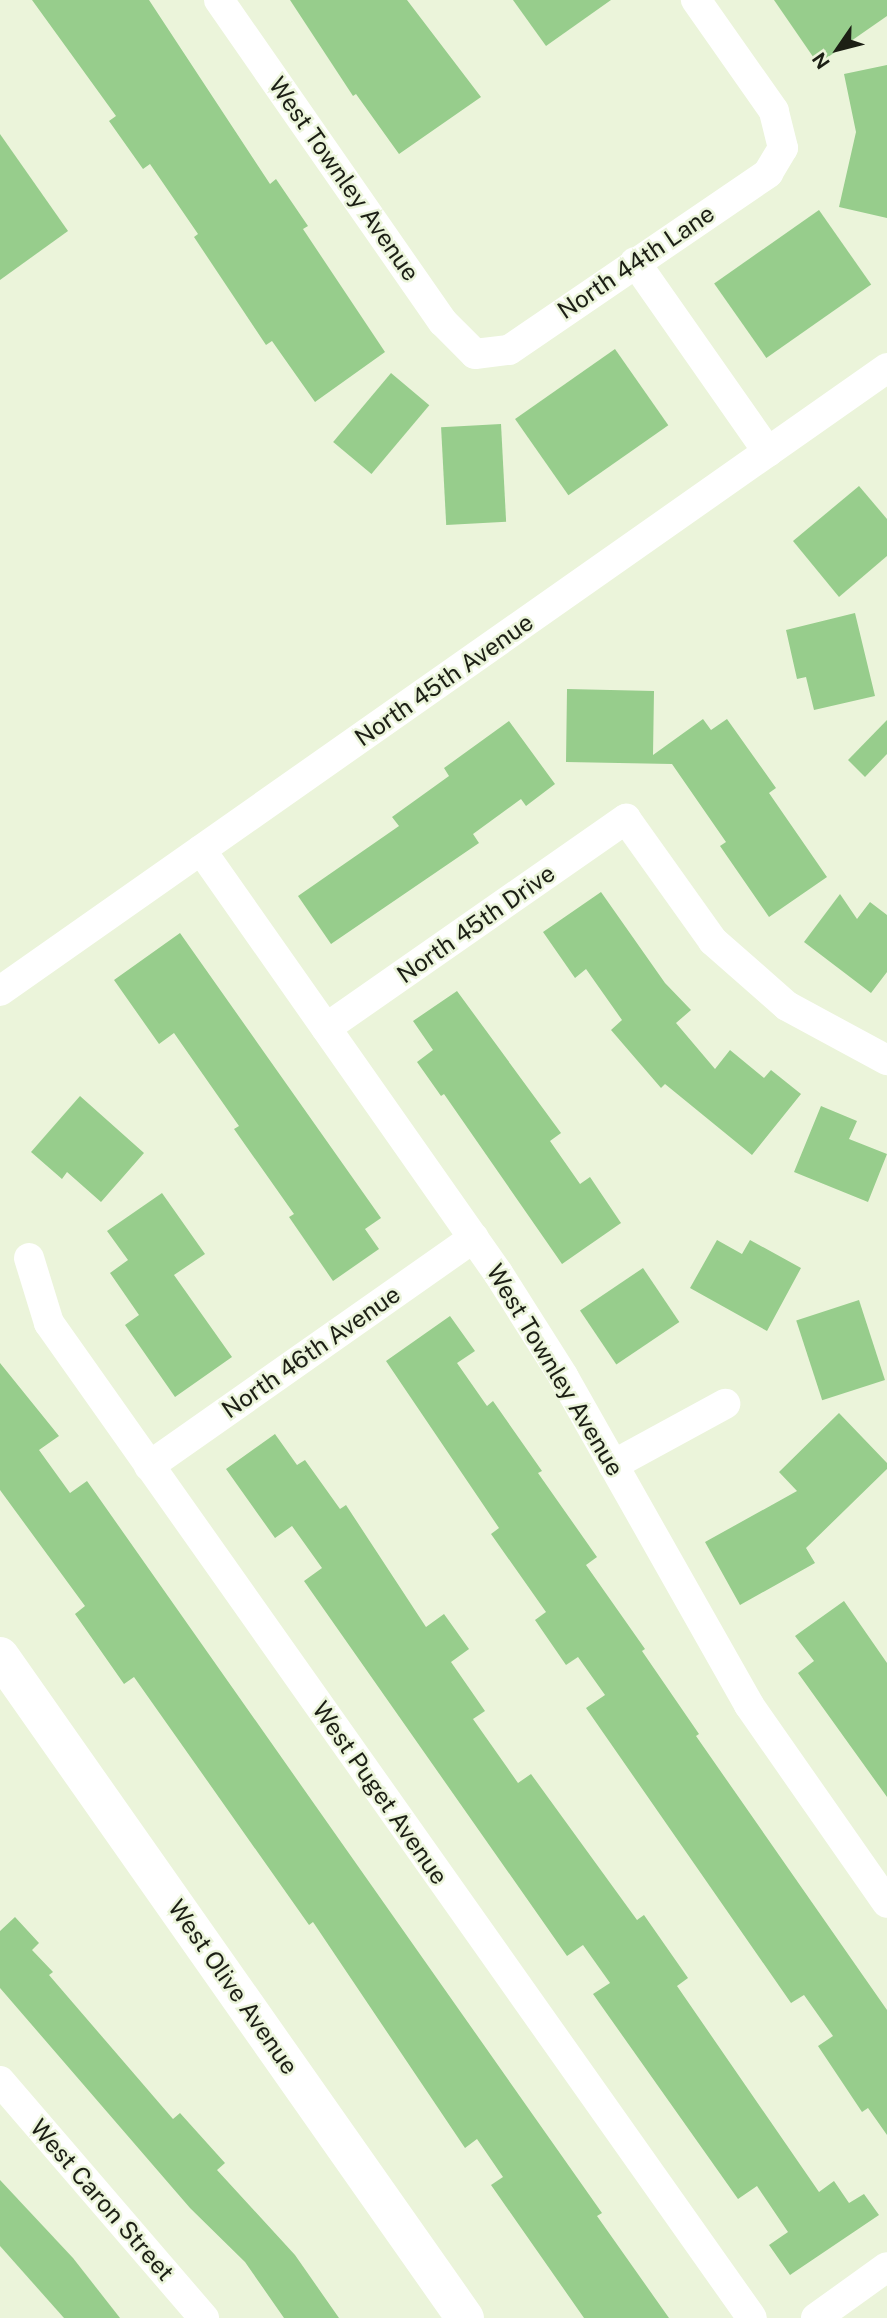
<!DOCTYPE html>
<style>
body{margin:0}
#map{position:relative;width:887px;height:2318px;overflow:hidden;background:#ebf4da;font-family:"Public Sans",sans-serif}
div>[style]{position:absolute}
.building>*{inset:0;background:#97cd8c;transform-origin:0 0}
.minor>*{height:30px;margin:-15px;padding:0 15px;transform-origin:15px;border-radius:15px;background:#fff}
.secondary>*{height:38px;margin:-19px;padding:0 19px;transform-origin:19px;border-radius:19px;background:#fff}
span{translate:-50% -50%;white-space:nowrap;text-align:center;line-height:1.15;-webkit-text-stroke:5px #ebf4da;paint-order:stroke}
.street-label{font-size:24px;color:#1c1f15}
.north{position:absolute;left:803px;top:14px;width:70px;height:70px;-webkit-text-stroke:5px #ebf4da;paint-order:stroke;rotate:235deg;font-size:19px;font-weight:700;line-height:28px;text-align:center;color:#1c1f15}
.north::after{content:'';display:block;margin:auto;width:24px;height:32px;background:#1c1f15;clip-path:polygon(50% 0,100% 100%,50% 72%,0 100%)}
</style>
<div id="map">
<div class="building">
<i style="clip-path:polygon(32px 0,149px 0,270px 184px,276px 179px,308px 226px,303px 229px,385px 352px,315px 402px,272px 341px,266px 345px,194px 237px,198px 234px,150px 164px,143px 169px,109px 121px,116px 116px)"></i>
<i style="clip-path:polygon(290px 0,407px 0,481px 97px,399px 154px,356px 94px,353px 96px)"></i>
<i style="clip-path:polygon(513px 0,611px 0,546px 46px)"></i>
<i style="clip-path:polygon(774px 0,887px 0,887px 16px,818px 64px)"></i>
<i style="clip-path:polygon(887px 65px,887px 218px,839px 207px,856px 132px,844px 74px)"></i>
<i style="clip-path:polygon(0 134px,68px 231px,0 280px)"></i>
<i style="left:819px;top:210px;width:91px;height:128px;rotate:55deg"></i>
<i style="left:615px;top:349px;width:93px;height:122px;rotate:55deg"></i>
<i style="left:391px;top:373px;width:50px;height:90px;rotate:40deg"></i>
<i style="left:501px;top:424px;width:98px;height:60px;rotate:87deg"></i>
<i style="clip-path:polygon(859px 486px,887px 519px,887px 556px,839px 597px,793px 541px)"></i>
<i style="clip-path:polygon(855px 613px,875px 696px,814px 710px,806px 677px,797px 679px,786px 630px)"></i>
<i style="clip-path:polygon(567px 689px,654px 691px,653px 755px,703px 719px,711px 730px,727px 719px,776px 788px,769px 793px,827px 877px,769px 917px,720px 846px,726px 842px,672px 764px,566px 762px)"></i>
<i style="clip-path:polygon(887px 720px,887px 754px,865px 777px,848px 760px)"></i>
<i style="clip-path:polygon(509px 721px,555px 784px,526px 806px,521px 799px,473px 834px,479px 843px,331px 944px,298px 896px,399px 826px,392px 817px,449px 776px,444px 768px)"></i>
<i style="clip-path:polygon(601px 892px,665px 983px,691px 1010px,676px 1023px,715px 1069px,730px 1050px,764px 1078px,771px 1070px,801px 1094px,752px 1155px,665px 1084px,661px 1088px,611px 1030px,622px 1020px,586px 969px,575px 978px,543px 932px)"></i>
<i style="clip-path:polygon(840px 894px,857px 919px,870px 902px,887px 915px,887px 972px,871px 993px,804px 942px)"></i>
<i style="clip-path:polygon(180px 933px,381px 1218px,365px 1229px,379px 1249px,333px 1281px,289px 1217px,294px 1214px,234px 1129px,239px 1126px,174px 1033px,159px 1044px,114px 980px)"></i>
<i style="clip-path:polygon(457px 991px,561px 1133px,550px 1141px,580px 1184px,590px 1177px,621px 1223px,562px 1264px,444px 1094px,441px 1096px,417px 1062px,433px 1050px,413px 1021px)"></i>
<i style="clip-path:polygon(80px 1096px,144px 1153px,101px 1202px,67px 1172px,62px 1179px,31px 1152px)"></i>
<i style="clip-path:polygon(821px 1106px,857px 1121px,849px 1139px,887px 1154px,868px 1202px,794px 1172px)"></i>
<i style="clip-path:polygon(162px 1193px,205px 1254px,174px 1275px,232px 1357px,175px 1397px,125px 1325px,139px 1315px,110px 1273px,128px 1260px,107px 1231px)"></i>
<i style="clip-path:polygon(717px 1240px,742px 1254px,750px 1240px,801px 1268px,767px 1331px,690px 1288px)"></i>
<i style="left:643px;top:1268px;width:65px;height:76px;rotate:56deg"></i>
<i style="left:859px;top:1300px;width:84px;height:66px;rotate:72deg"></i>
<i style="clip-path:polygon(450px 1316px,475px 1351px,457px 1363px,487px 1406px,493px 1401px,542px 1471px,538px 1473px,597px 1557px,586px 1565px,645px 1649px,642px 1651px,699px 1734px,696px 1736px,887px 2010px,887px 2135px,868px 2108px,862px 2112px,818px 2046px,833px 2036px,804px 1995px,791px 2003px,586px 1708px,605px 1695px,578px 1657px,566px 1665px,535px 1620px,546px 1612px,491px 1534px,499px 1528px,386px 1361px)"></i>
<i style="clip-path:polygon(0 1363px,59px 1436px,39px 1450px,70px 1493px,87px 1481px,602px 2213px,597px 2216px,669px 2318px,584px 2318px,491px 2185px,503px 2177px,477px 2139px,465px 2148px,313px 1922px,309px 1925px,134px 1677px,124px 1684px,75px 1614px,85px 1606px,0 1490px)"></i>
<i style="clip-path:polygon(839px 1413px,887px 1463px,887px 1469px,806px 1548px,815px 1563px,740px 1605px,705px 1542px,797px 1491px,779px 1472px)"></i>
<i style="clip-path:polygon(275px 1434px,297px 1465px,305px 1460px,340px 1509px,346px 1505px,426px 1627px,444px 1614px,469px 1649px,451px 1662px,485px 1711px,473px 1719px,518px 1783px,531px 1774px,637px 1920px,644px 1915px,688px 1978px,677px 1986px,819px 2192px,834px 2181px,849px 2203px,864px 2194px,879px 2215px,790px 2275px,769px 2245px,788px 2232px,757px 2186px,738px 2199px,593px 1994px,610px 1983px,583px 1945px,567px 1956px,304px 1581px,322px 1568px,292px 1526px,275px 1538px,226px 1469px)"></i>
<i style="clip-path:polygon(844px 1601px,887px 1663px,887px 1797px,798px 1673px,814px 1661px,795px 1636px)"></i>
<i style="clip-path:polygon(15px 1917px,39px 1943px,32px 1950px,53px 1972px,49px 1975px,173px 2119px,180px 2113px,225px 2163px,217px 2170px,295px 2255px,339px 2318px,284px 2318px,245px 2262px,190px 2208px,0 1988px,0 1931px)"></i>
<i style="clip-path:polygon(0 2180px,73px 2258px,120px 2318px,64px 2318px,0 2246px)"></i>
</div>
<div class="minor">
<i style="left:219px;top:0;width:392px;rotate:55.2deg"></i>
<i style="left:443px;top:322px;width:45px;rotate:45deg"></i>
<i style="left:475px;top:354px;width:34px;rotate:-7deg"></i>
<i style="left:509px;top:350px;width:314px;rotate:-34.3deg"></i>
<i style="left:768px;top:173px;width:29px;rotate:-59deg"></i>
<i style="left:783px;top:148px;width:38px;rotate:-104deg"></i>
<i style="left:774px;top:111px;width:136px;rotate:-125.1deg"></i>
<i style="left:635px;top:262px;width:232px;rotate:55deg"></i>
<i style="left:201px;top:850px;width:517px;rotate:54.93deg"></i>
<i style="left:498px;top:1273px;width:122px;rotate:57.7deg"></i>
<i style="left:563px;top:1376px;width:378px;rotate:60.5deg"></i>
<i style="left:749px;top:1705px;width:241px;rotate:55.1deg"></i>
<i style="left:0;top:991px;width:1084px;rotate:-35.08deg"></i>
<i style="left:326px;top:1028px;width:366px;rotate:-34.9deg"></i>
<i style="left:626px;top:819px;width:150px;rotate:54.5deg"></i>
<i style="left:713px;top:941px;width:98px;rotate:41.3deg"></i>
<i style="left:787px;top:1006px;width:114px;rotate:28.4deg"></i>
<i style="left:29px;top:1258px;width:68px;rotate:72.9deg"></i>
<i style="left:49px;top:1323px;width:1218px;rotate:54.76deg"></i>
<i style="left:613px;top:1465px;width:128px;rotate:-28.6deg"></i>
<i style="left:149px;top:1466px;width:397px;rotate:-35.1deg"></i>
<i style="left:0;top:2081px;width:313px;rotate:49.3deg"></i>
<i style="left:816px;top:2318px;width:87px;rotate:-35.7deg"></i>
</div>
<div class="secondary">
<i style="left:0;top:1656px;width:809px;rotate:54.92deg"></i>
</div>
<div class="street-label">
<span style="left:344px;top:179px;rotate:55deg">West Townley Avenue</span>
<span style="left:636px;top:262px;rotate:-34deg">North 44th Lane</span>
<span style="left:444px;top:680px;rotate:-35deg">North 45th Avenue</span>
<span style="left:476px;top:924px;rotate:-35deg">North 45th Drive</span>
<span style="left:311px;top:1352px;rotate:-35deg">North 46th Avenue</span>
<span style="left:555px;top:1370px;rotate:59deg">West Townley Avenue</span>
<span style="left:380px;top:1793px;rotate:55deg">West Puget Avenue</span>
<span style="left:233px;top:1987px;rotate:55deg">West Olive Avenue</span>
<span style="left:102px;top:2200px;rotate:49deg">West Caron Street</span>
</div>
<div class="north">N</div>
</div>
